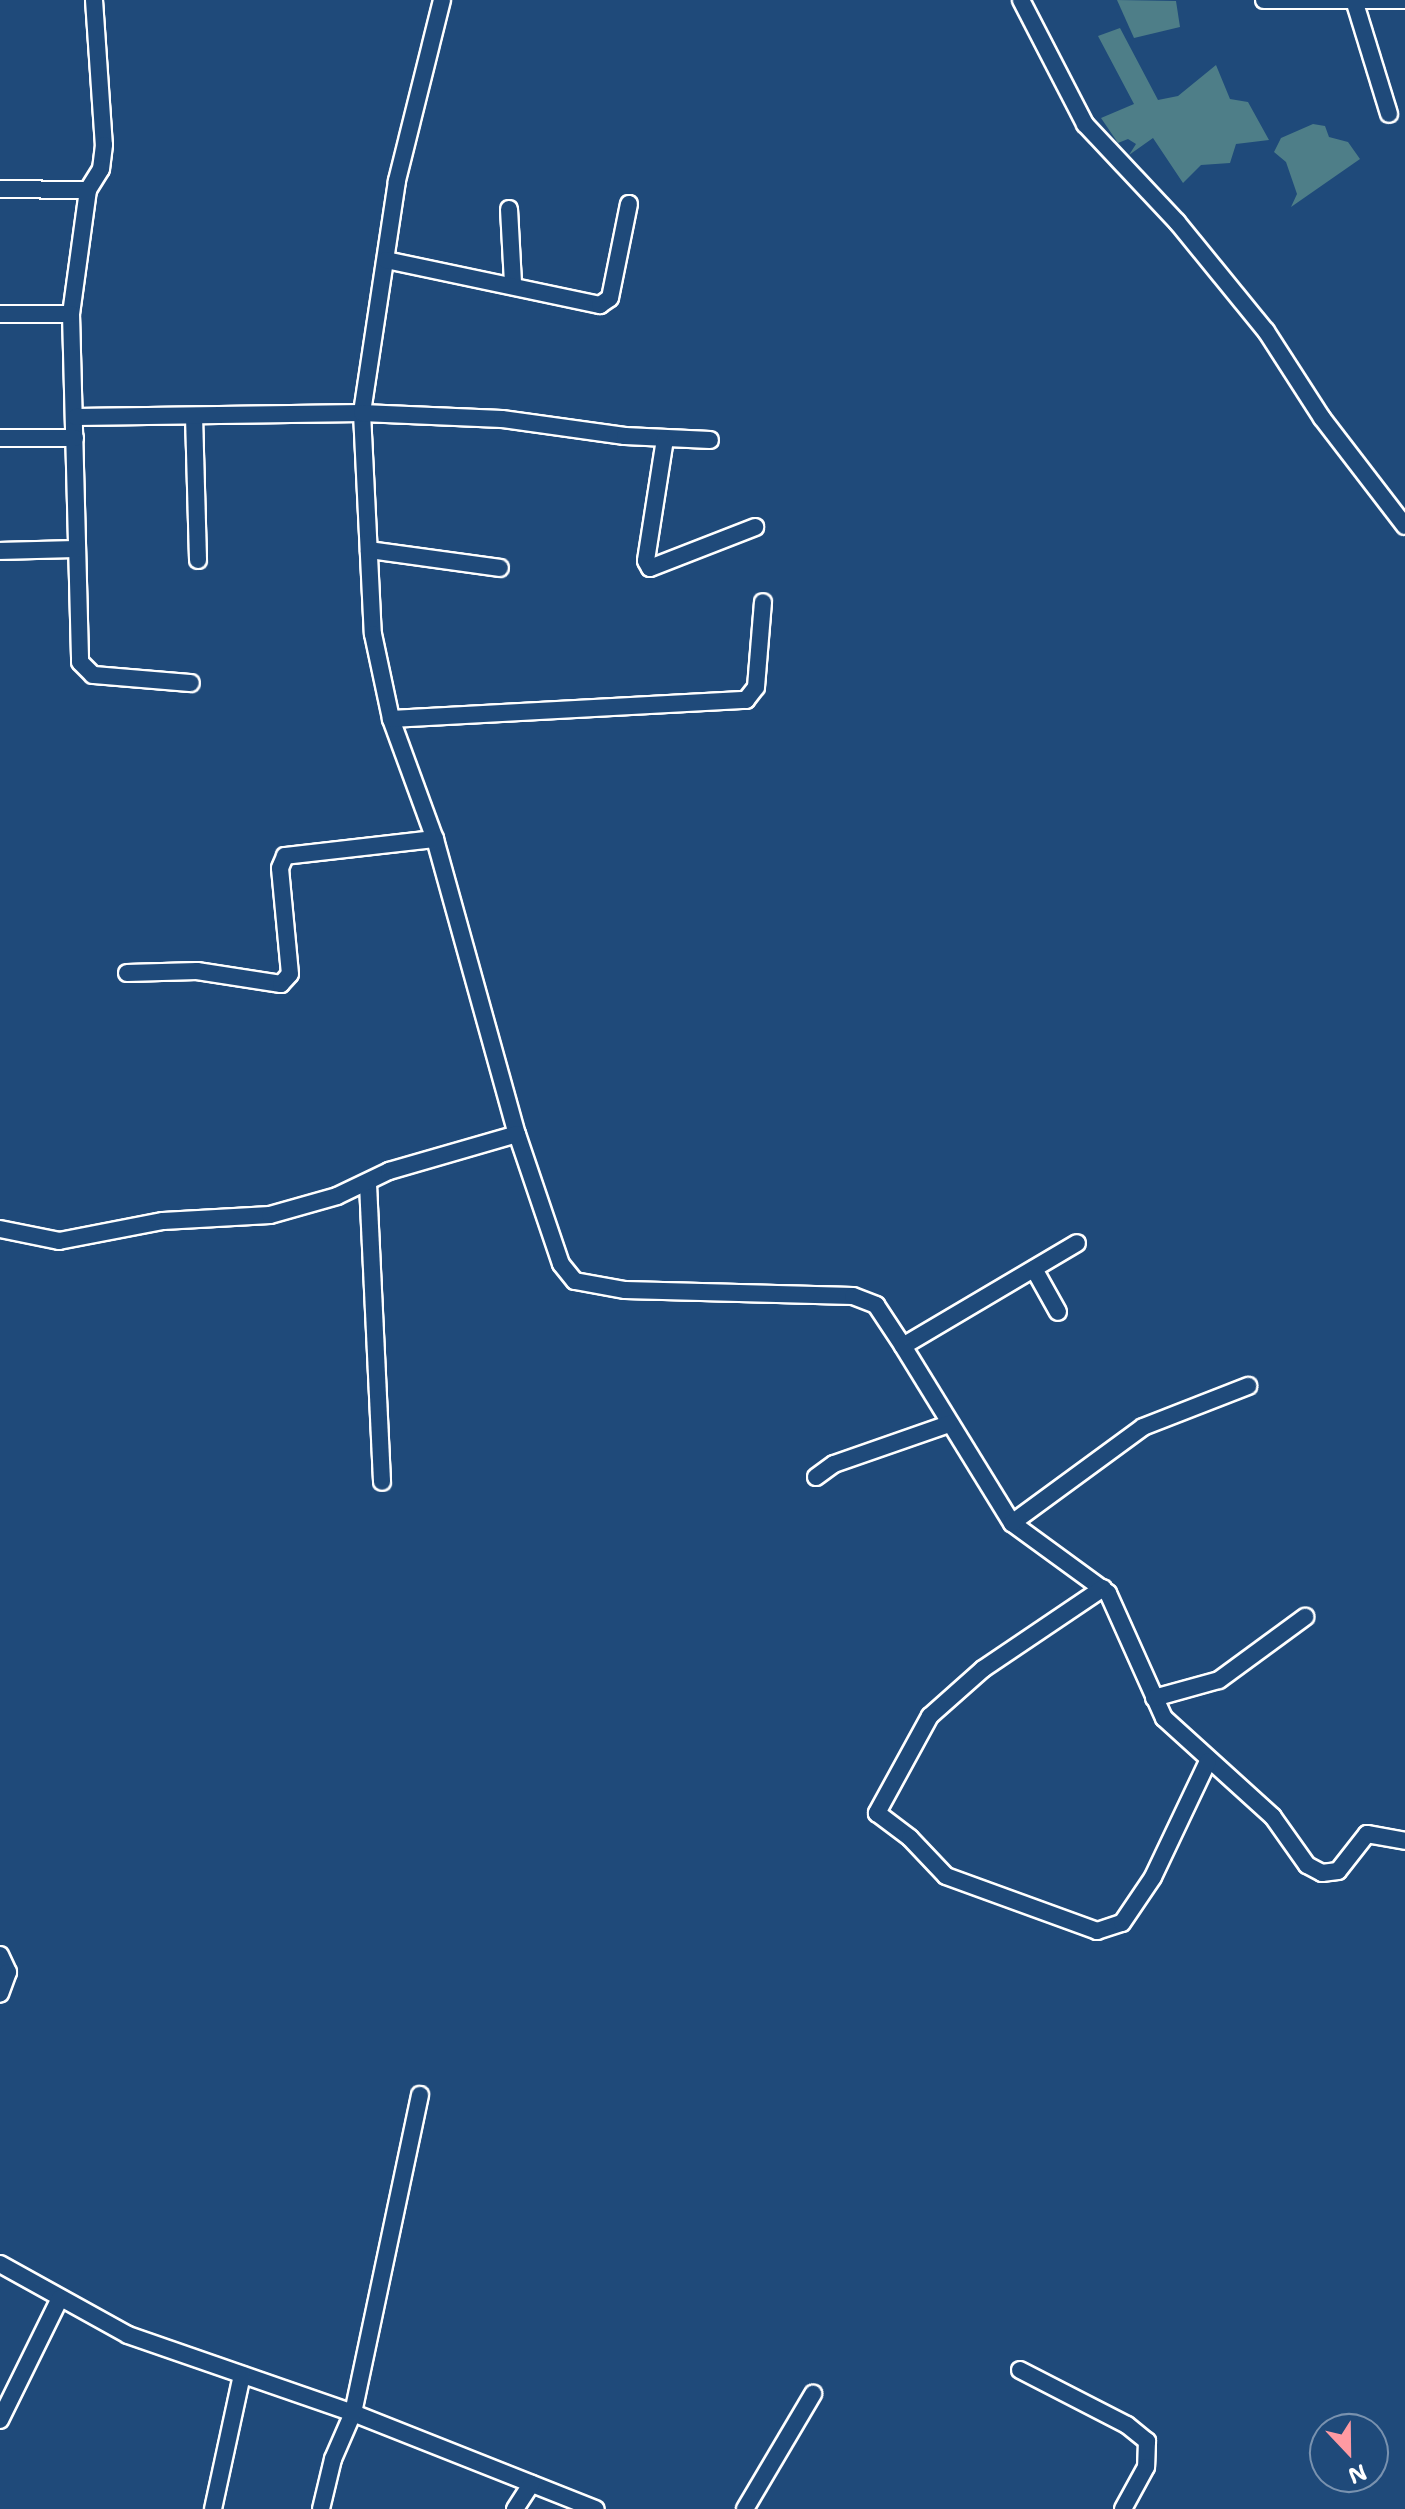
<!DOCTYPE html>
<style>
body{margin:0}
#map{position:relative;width:1405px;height:2509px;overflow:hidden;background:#1f4a7a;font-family:"Shantell Sans",sans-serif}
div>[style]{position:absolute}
.green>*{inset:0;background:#4e7e88}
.roads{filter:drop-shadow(2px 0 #fff) drop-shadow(-2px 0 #fff) drop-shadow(0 2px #fff) drop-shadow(0 -2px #fff)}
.minor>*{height:16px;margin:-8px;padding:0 8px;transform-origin:8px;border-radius:8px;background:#1f4a7a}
span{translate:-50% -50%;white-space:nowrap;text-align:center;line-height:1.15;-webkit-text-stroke:6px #1f4a7a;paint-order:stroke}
.north{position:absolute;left:1309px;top:2413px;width:80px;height:80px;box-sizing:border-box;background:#1f4a7a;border:2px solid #7992af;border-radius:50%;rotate:158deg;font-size:22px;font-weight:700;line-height:32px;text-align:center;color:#fff}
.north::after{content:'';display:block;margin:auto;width:28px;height:36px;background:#ff9aa2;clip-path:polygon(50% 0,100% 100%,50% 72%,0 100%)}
</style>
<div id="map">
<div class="green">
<i style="clip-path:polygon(1117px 0,1176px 1px,1180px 27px,1134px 38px)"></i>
<i style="clip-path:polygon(1120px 28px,1158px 100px,1178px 96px,1216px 65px,1230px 99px,1248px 102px,1269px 140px,1236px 144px,1230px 163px,1201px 165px,1183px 183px,1153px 138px,1129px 155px,1136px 144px,1128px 139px,1118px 143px,1101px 118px,1134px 104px,1098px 36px)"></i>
<i style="clip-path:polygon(1313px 124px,1325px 126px,1329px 137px,1348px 142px,1360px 159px,1291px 207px,1297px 194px,1286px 162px,1274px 152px,1281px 138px)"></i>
</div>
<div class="roads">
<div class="minor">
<i style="left:94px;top:0;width:145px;rotate:86.1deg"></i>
<i style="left:104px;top:145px;width:24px;rotate:97deg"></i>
<i style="left:101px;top:169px;width:25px;rotate:122deg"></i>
<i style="left:88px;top:190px;width:125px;rotate:97.8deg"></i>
<i style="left:71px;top:314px;width:348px;rotate:88.5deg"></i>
<i style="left:80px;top:662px;width:18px;rotate:45deg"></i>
<i style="left:93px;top:675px;width:98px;rotate:4.7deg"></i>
<i style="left:442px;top:0;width:187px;rotate:104deg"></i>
<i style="left:397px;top:181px;width:235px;rotate:98.6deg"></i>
<i style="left:362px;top:413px;width:221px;rotate:87.2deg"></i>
<i style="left:373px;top:634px;width:87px;rotate:78deg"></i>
<i style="left:391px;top:719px;width:128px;rotate:69.9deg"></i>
<i style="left:435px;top:839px;width:306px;rotate:74.5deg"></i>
<i style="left:517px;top:1134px;width:137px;rotate:71.3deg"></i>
<i style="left:561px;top:1264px;width:22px;rotate:51deg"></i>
<i style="left:575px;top:1281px;width:51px;rotate:10.2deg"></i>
<i style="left:625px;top:1290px;width:228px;rotate:1.5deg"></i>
<i style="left:853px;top:1296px;width:25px;rotate:21deg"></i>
<i style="left:876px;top:1305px;width:49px;rotate:56.6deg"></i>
<i style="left:903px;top:1346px;width:202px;rotate:-30.6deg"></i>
<i style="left:1021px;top:0;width:140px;rotate:62.7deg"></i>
<i style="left:1085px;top:124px;width:134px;rotate:46.8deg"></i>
<i style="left:1177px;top:222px;width:141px;rotate:50.8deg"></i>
<i style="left:1266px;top:331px;width:103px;rotate:57.2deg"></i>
<i style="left:1322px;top:418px;width:136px;rotate:52.5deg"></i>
<i style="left:1264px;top:0;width:141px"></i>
<i style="left:1354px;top:0;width:119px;rotate:72.9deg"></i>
<i style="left:0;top:189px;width:88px;rotate:0.7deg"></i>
<i style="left:509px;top:209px;width:75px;rotate:86.9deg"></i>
<i style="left:386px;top:260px;width:219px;rotate:11.9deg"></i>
<i style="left:600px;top:305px;width:12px;rotate:-35deg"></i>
<i style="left:610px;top:298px;width:96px;rotate:-78.6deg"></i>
<i style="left:0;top:314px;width:71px"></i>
<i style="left:194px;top:416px;width:144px;rotate:88.4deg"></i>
<i style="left:76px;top:417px;width:286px;rotate:-0.8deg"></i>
<i style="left:362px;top:413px;width:140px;rotate:2.5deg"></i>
<i style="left:502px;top:419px;width:124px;rotate:7.9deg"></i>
<i style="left:625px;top:436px;width:85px;rotate:2.7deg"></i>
<i style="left:0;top:438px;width:75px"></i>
<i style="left:665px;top:439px;width:123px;rotate:98.9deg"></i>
<i style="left:646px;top:561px;width:8px;rotate:60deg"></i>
<i style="left:650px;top:568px;width:113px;rotate:-21.3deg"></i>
<i style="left:369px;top:550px;width:132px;rotate:7.8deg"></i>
<i style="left:0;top:551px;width:77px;rotate:-1.5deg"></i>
<i style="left:391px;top:719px;width:356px;rotate:-3.1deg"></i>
<i style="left:746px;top:700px;width:16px;rotate:-52deg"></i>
<i style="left:756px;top:687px;width:85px;rotate:-85.3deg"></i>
<i style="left:127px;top:973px;width:70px;rotate:-1.6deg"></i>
<i style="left:197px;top:971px;width:85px;rotate:8.8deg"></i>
<i style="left:281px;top:984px;width:13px;rotate:-48deg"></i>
<i style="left:290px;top:974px;width:106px;rotate:-95.4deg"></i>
<i style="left:280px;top:868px;width:13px;rotate:-67deg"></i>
<i style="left:285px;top:856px;width:151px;rotate:-6.5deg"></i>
<i style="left:368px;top:1184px;width:298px;rotate:87.3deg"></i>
<i style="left:0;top:1229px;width:60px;rotate:11.5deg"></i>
<i style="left:59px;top:1241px;width:106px;rotate:-10.9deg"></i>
<i style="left:163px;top:1221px;width:107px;rotate:-3.2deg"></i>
<i style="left:270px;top:1215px;width:70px;rotate:-15.8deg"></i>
<i style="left:337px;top:1196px;width:58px;rotate:-25.7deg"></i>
<i style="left:389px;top:1171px;width:133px;rotate:-16.1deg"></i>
<i style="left:1034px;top:1269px;width:49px;rotate:60.8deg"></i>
<i style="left:903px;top:1346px;width:208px;rotate:58.4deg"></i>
<i style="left:1012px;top:1523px;width:119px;rotate:36.1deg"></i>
<i style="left:1108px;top:1593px;width:137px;rotate:65.9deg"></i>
<i style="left:1164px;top:1718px;width:147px;rotate:42.2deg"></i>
<i style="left:1273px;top:1817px;width:59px;rotate:54.7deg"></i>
<i style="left:1307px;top:1865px;width:17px;rotate:28deg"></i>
<i style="left:1322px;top:1873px;width:16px;rotate:-7deg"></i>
<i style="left:1338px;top:1871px;width:47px;rotate:-51.9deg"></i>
<i style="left:1367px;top:1834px;width:39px;rotate:10deg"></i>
<i style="left:816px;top:1477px;width:22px;rotate:-36deg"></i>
<i style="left:834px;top:1464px;width:122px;rotate:-19.2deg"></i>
<i style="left:1012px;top:1523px;width:162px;rotate:-36.2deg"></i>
<i style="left:1143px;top:1427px;width:113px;rotate:-21.3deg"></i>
<i style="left:1103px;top:1588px;width:145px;rotate:146deg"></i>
<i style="left:983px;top:1669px;width:71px;rotate:138.4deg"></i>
<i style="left:930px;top:1716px;width:111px;rotate:118.7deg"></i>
<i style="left:877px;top:1813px;width:41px;rotate:37.1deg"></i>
<i style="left:910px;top:1838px;width:52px;rotate:46.5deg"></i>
<i style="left:946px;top:1876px;width:161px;rotate:20deg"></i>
<i style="left:1097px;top:1931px;width:26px;rotate:-18deg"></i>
<i style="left:1122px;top:1923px;width:55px;rotate:-56deg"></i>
<i style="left:1153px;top:1877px;width:128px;rotate:-64.6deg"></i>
<i style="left:1154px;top:1698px;width:67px;rotate:-15.5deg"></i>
<i style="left:1219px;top:1680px;width:107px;rotate:-36.2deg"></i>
<i style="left:0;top:1955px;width:19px;rotate:65deg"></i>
<i style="left:8px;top:1972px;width:23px;rotate:110deg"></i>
<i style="left:0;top:2264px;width:146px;rotate:29deg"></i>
<i style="left:128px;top:2335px;width:238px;rotate:19.1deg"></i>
<i style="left:353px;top:2413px;width:261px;rotate:21.6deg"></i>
<i style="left:1020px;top:2370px;width:120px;rotate:27.2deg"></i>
<i style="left:1127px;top:2425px;width:26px;rotate:39deg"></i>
<i style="left:1147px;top:2441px;width:26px;rotate:92deg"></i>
<i style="left:1146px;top:2467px;width:48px;rotate:118.7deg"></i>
<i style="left:0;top:2420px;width:136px;rotate:-63.8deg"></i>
<i style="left:213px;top:2509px;width:137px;rotate:-77.8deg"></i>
<i style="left:321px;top:2509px;width:51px;rotate:-76.5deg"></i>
<i style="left:333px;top:2459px;width:50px;rotate:-66.5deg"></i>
<i style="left:353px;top:2413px;width:325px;rotate:-78.1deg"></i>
<i style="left:515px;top:2509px;width:30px;rotate:-57deg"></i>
<i style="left:745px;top:2509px;width:134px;rotate:-59.4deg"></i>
</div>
</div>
<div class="north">N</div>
</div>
